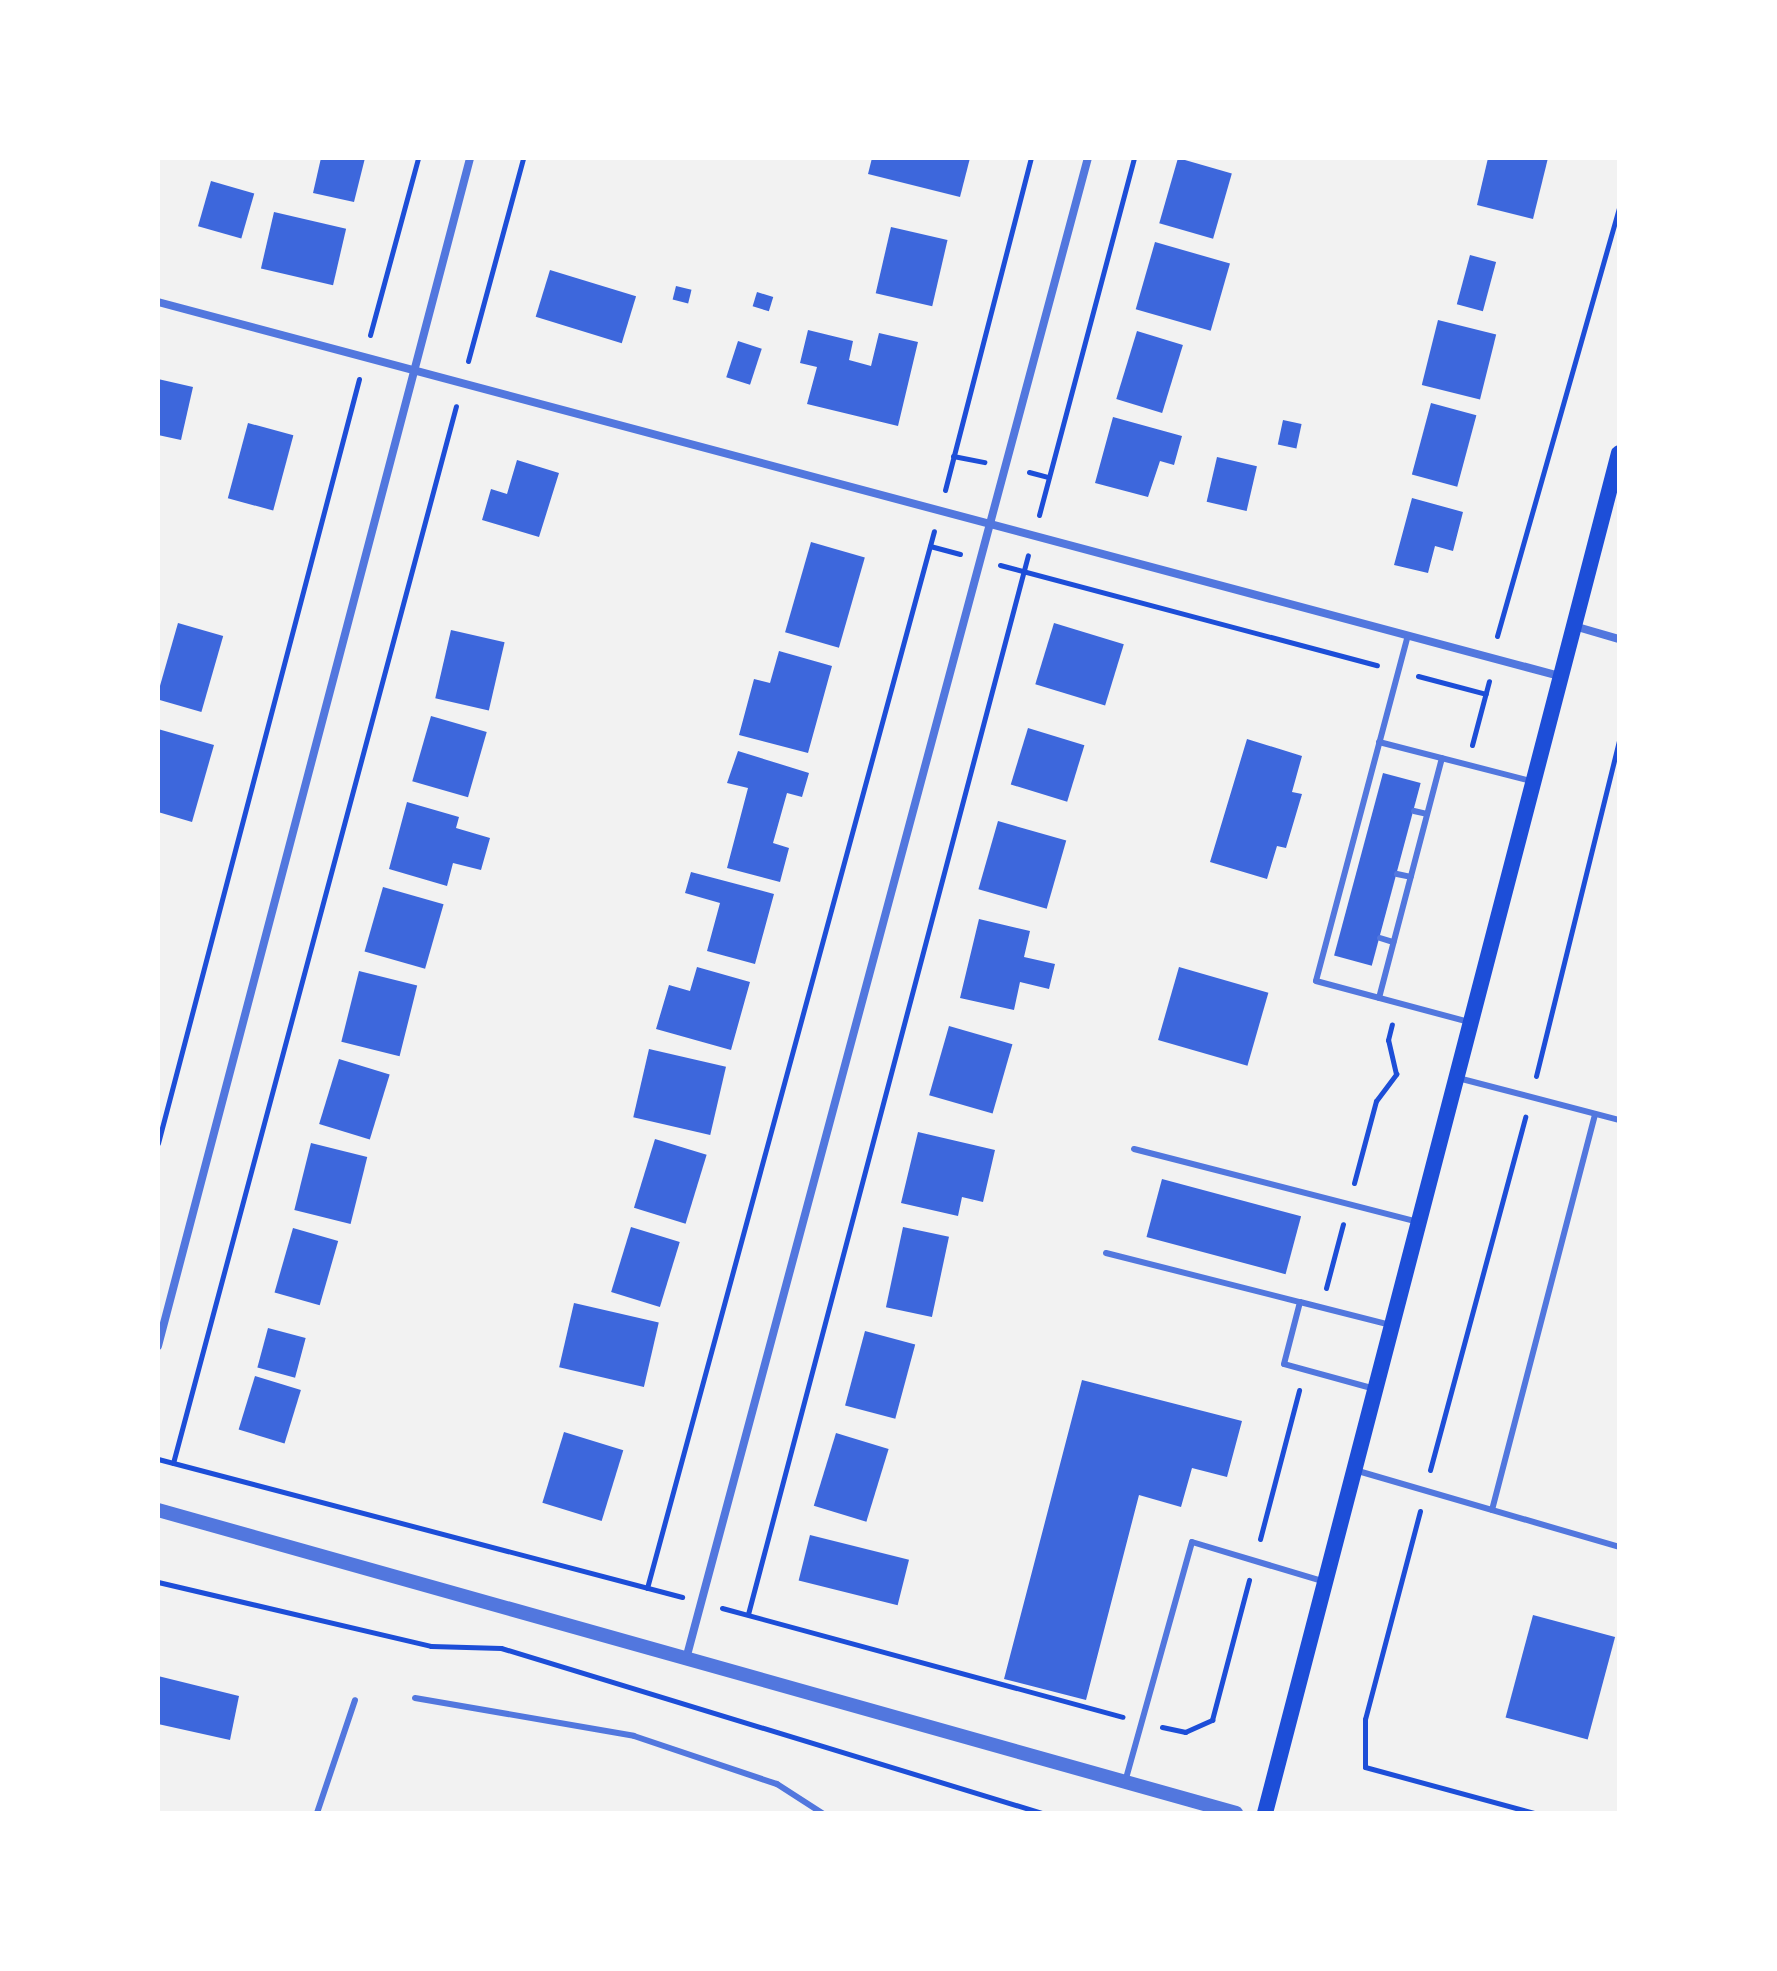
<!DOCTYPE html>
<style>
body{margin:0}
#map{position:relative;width:1777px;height:1971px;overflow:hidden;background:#f2f2f2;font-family:"Golos Text",sans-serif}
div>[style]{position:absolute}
.building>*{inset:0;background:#3d67dc;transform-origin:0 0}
.path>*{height:5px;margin:-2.5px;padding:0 2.5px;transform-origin:2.5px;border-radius:2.5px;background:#1d4ed8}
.service>*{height:6px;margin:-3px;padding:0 3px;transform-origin:3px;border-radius:3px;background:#5277de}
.minor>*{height:8px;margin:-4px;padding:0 4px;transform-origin:4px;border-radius:4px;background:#5277de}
.tertiary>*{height:14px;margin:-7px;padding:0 7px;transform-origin:7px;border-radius:7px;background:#5277de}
.secondary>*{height:16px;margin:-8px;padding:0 8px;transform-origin:8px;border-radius:8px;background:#1d4ed8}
span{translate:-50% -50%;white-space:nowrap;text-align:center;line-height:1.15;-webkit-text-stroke:7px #fff;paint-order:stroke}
.frame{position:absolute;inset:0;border:160px solid #fff;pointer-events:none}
</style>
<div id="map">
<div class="building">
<i style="clip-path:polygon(321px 158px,365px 158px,354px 202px,313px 193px)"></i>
<i style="clip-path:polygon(872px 158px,970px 158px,960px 197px,868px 174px)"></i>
<i style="left:1178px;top:158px;width:56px;height:68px;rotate:16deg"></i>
<i style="clip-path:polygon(1488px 158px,1548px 158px,1533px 219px,1477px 205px)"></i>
<i style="left:211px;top:181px;width:45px;height:47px;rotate:16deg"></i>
<i style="left:274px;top:212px;width:74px;height:58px;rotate:13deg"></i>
<i style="left:891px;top:227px;width:58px;height:68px;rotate:13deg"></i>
<i style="left:1155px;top:242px;width:78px;height:70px;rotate:16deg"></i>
<i style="left:1470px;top:255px;width:27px;height:51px;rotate:15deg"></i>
<i style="left:550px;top:270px;width:90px;height:49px;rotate:17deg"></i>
<i style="left:676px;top:286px;width:16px;height:14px;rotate:14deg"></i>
<i style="left:757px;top:292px;width:17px;height:15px;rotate:17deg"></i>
<i style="left:1438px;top:320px;width:60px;height:67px;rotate:14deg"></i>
<i style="clip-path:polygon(808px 330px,853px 341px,849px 360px,871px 366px,879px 333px,918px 342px,898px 426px,807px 404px,817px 367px,800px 363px)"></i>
<i style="left:1137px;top:331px;width:48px;height:71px;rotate:17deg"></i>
<i style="left:738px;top:341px;width:25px;height:38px;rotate:18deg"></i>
<i style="clip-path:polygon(158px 379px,193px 387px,181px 440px,158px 435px)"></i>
<i style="left:1431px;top:403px;width:47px;height:74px;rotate:15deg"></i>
<i style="clip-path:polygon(1113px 417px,1182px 436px,1174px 465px,1160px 461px,1148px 497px,1095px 483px)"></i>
<i style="left:1283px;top:420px;width:19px;height:25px;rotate:12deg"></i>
<i style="left:248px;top:423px;width:47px;height:78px;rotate:15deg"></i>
<i style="left:1217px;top:457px;width:41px;height:46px;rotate:13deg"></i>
<i style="clip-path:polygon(517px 460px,559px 473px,539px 537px,482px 520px,491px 489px,507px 494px)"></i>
<i style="clip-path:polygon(1412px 498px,1463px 512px,1453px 551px,1435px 546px,1428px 573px,1394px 565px)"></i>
<i style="left:811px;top:542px;width:56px;height:94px;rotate:16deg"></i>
<i style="left:178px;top:623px;width:47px;height:79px;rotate:16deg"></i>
<i style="left:1054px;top:623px;width:73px;height:64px;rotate:17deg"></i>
<i style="left:451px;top:630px;width:55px;height:70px;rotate:13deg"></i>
<i style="clip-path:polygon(779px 651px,832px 666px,808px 753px,739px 735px,754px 679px,770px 683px)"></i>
<i style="left:431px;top:716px;width:58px;height:68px;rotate:16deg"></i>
<i style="left:1028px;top:728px;width:59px;height:59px;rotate:17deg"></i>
<i style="clip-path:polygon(158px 729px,214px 745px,192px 822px,158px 812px)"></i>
<i style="clip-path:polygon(1247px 739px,1302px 756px,1292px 792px,1302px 794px,1286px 848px,1277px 846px,1267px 879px,1210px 862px)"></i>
<i style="clip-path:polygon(738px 751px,809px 773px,802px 797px,787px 793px,773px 843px,789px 848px,780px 882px,727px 868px,748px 788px,727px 783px)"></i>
<i style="left:1383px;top:773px;width:39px;height:189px;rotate:15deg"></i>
<i style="clip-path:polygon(407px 802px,459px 817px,456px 828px,490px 838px,481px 870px,453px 863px,447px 886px,389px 869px)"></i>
<i style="left:998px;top:821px;width:71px;height:71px;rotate:16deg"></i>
<i style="clip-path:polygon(691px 872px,774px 894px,755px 964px,707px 951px,720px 903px,685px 893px)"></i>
<i style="left:383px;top:887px;width:63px;height:67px;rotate:16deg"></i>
<i style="clip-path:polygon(979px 919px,1030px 931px,1024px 957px,1055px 964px,1049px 989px,1020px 982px,1014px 1010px,960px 998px)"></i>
<i style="clip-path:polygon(697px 967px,750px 982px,731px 1050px,656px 1029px,669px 985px,690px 991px)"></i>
<i style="left:1179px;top:967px;width:93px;height:76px;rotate:16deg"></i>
<i style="left:359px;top:971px;width:60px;height:73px;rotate:14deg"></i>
<i style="left:949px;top:1026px;width:66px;height:72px;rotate:16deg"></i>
<i style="left:649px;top:1049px;width:79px;height:70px;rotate:13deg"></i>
<i style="left:339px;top:1059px;width:53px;height:68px;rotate:17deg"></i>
<i style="clip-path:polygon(918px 1132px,995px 1150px,983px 1202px,962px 1197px,958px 1216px,901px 1203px)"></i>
<i style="left:655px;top:1139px;width:54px;height:72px;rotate:17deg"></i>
<i style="left:311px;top:1143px;width:58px;height:69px;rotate:14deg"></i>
<i style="left:1162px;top:1179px;width:144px;height:60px;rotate:15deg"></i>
<i style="left:631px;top:1227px;width:51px;height:68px;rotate:17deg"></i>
<i style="left:903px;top:1227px;width:47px;height:82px;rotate:12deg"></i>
<i style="left:293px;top:1228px;width:47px;height:67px;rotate:16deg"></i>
<i style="left:574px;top:1303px;width:87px;height:66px;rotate:13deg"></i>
<i style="left:268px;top:1328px;width:39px;height:41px;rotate:15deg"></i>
<i style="left:865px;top:1331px;width:52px;height:77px;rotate:15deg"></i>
<i style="left:255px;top:1376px;width:48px;height:56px;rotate:17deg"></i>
<i style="clip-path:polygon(1082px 1380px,1242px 1421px,1227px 1477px,1192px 1468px,1181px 1507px,1139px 1495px,1086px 1700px,1004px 1679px)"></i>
<i style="left:564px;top:1432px;width:62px;height:74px;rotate:17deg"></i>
<i style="left:836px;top:1433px;width:55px;height:76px;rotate:17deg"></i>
<i style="left:810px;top:1535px;width:102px;height:47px;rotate:14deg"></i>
<i style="left:1533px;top:1615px;width:85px;height:106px;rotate:15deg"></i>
<i style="clip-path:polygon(158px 1676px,239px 1696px,230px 1740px,158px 1724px)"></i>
</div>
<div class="path">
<i style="left:370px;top:335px;width:183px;rotate:-74.8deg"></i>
<i style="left:468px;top:361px;width:210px;rotate:-74.8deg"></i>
<i style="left:953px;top:456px;width:32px;rotate:11deg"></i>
<i style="left:1029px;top:472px;width:20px;rotate:15deg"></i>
<i style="left:945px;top:490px;width:343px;rotate:-75.5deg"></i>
<i style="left:1039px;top:515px;width:369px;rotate:-75.1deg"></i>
<i style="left:930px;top:546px;width:31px;rotate:15deg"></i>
<i style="left:1000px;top:565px;width:390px;rotate:14.9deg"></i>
<i style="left:1497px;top:636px;width:446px;rotate:-74.1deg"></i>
<i style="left:1418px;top:676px;width:70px;rotate:14.8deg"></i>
<i style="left:1472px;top:745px;width:66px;rotate:-75.1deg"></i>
<i style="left:1536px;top:1076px;width:345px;rotate:-76.1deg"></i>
<i style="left:158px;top:1143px;width:790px;rotate:-75.26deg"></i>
<i style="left:1354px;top:1183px;width:85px;rotate:-75deg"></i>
<i style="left:1376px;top:1101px;width:34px;rotate:-53deg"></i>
<i style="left:1396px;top:1074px;width:35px;rotate:-103deg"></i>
<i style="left:1388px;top:1040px;width:16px;rotate:-76deg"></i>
<i style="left:1326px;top:1288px;width:66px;rotate:-75.1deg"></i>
<i style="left:158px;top:1459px;width:542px;rotate:14.75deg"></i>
<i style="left:173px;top:1463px;width:1094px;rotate:-75.01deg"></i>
<i style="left:1430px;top:1470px;width:366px;rotate:-74.9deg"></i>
<i style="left:1420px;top:1511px;width:215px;rotate:104.8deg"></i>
<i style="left:1365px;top:1719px;width:48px;rotate:90deg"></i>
<i style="left:1365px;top:1767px;width:175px;rotate:15.2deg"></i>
<i style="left:1260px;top:1539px;width:154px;rotate:-75.3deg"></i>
<i style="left:158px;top:1582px;width:280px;rotate:13.2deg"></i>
<i style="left:431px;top:1646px;width:70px;rotate:1.6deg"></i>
<i style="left:501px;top:1648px;width:566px;rotate:16.96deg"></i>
<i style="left:647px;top:1588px;width:1095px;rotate:-74.81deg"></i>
<i style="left:722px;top:1608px;width:415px;rotate:15.2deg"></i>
<i style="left:748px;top:1614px;width:1095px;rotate:-75.19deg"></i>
<i style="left:1162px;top:1727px;width:24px;rotate:12deg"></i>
<i style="left:1185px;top:1732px;width:30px;rotate:-24deg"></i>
<i style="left:1212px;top:1720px;width:145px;rotate:-75.2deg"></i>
</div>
<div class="service">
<i style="left:1408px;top:635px;width:358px;rotate:104.9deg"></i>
<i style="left:1316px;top:981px;width:158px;rotate:15deg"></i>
<i style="left:1379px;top:742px;width:157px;rotate:14.4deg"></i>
<i style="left:1414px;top:811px;width:13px;rotate:13deg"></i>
<i style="left:1397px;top:874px;width:14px;rotate:12deg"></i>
<i style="left:1380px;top:938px;width:14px;rotate:17deg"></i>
<i style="left:1379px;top:998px;width:248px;rotate:-75.3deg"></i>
<i style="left:1458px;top:1078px;width:166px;rotate:14.6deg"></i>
<i style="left:1134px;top:1149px;width:293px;rotate:14.4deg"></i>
<i style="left:1106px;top:1253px;width:200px;rotate:14.2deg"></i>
<i style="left:1375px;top:1389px;width:94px;rotate:-164.6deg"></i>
<i style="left:1284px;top:1364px;width:64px;rotate:-75.5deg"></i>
<i style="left:1300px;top:1302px;width:94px;rotate:14.2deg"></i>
<i style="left:1358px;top:1471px;width:272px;rotate:16.2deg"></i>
<i style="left:1492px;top:1510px;width:409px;rotate:-75.4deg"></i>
<i style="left:415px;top:1698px;width:222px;rotate:9.8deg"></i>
<i style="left:634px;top:1736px;width:151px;rotate:18.6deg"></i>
<i style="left:777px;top:1784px;width:54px;rotate:32.8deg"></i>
<i style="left:1125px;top:1782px;width:249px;rotate:-74.4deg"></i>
<i style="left:1192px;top:1542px;width:139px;rotate:16.7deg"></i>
<i style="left:317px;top:1813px;width:119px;rotate:-71.4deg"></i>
</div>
<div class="minor">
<i style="left:158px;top:302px;width:1451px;rotate:14.94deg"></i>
<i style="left:1574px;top:626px;width:47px;rotate:16.1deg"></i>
<i style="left:158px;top:1346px;width:1228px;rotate:-75.28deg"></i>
<i style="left:686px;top:1659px;width:1554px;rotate:-75.01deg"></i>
</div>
<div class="tertiary">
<i style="left:158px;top:1510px;width:1120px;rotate:15.7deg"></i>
</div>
<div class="secondary">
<i style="left:1265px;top:1813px;width:1405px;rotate:-75.41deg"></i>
</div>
<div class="frame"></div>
</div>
